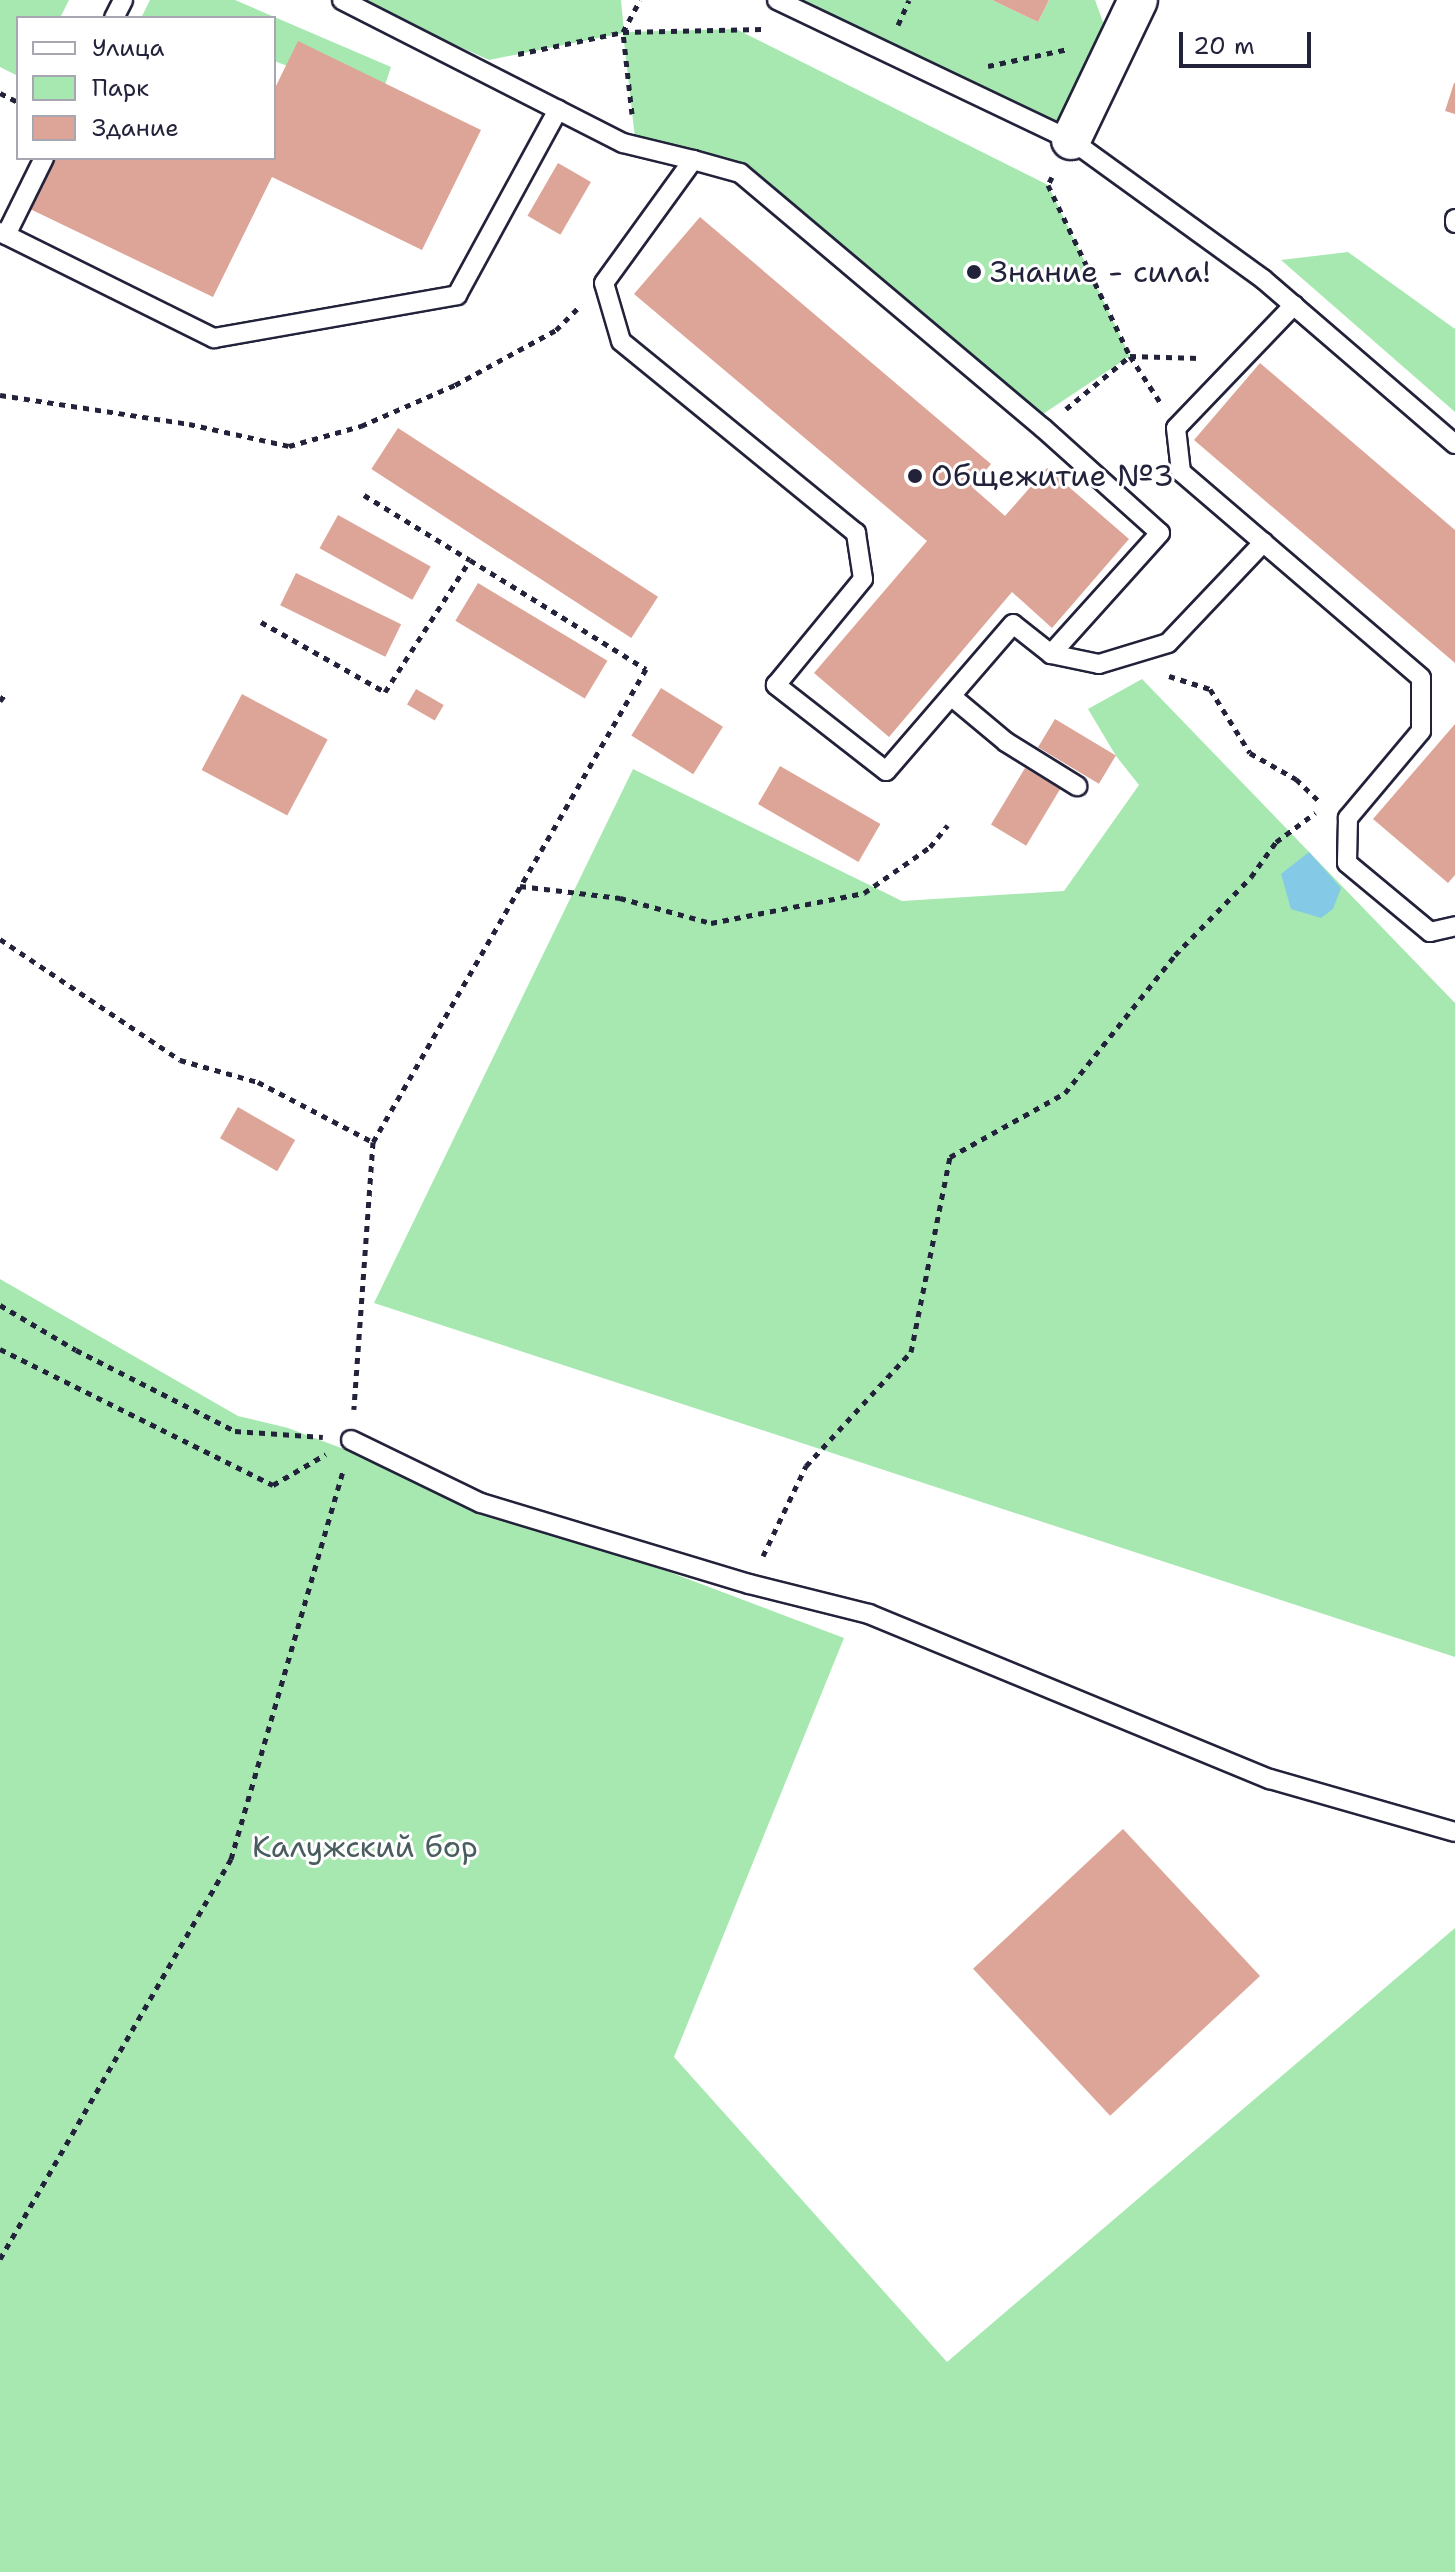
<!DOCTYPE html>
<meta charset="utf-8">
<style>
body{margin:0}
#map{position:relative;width:1455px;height:2572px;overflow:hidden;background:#fff;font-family:"Shantell Sans",sans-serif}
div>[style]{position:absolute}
.green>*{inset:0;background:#a7e8b1}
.water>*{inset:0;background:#84c9e6}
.building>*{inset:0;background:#dda597;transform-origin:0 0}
.path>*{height:5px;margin-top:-2.5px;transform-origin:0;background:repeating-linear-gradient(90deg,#22223b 0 6px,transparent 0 12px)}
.roads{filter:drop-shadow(2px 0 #22223b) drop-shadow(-2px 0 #22223b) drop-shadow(0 2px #22223b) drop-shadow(0 -2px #22223b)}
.service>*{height:18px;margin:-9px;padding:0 9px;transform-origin:9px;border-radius:9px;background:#fff}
.minor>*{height:38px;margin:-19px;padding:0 19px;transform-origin:19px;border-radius:19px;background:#fff}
.dots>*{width:22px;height:22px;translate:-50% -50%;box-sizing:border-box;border:4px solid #fff;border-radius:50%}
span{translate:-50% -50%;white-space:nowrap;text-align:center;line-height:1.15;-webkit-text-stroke:6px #fff;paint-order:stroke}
.poi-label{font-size:30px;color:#22223b}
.left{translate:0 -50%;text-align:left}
.park-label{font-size:30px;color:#4a5d5e}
.legend{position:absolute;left:16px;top:16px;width:260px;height:144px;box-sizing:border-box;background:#fff;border:2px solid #a7a7b1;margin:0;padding:10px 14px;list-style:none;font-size:24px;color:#22223b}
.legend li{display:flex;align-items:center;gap:16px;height:40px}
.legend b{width:40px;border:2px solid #a7a7b1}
.scale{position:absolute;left:1179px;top:32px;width:132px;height:36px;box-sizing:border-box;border:4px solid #22223b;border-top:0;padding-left:10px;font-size:24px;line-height:28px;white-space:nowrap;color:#22223b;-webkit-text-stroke:6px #fff;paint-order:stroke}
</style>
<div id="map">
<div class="green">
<i style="clip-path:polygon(0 0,69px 0,60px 18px,18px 18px,18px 76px,0 67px)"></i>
<i style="clip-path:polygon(150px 0,235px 0,391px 67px,380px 100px,274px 61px,274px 18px,141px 18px)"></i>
<i style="clip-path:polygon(357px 0,621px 0,624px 32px,736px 29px,1048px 185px,1130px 356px,1034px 420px,740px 173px,636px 147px,623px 33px,489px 60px)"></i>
<i style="clip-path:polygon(779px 0,992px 0,1038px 22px,1049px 0,1095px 0,1114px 52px,1071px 140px)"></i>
<i style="clip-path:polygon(1348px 252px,1455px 329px,1455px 412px,1281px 260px)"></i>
<i style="clip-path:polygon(1142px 679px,1455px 1003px,1455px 1657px,374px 1303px,633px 769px,902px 901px,1064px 891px,1139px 785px,1116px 756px,1088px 709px)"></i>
<i style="clip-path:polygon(0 1279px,238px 1416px,288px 1428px,844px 1638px,674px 2057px,947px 2362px,1455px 1928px,1455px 2572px,0 2572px)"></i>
</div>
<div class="water">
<i style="clip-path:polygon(1309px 852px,1341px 888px,1333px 909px,1321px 918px,1291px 909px,1281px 874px)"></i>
</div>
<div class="building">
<i style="clip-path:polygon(992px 0,1049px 0,1038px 22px)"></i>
<i style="clip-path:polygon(298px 41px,481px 130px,422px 250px,272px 177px,213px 297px,30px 209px,55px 158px,274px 158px,274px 90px)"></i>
<i style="clip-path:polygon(1454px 83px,1455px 83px,1455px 114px,1445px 111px)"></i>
<i style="left:558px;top:163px;width:38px;height:61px;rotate:30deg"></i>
<i style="clip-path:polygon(700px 217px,991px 464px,972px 487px,1005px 516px,1047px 468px,1129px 539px,1052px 628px,1012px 592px,889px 737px,814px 673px,927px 541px,634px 294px)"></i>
<i style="clip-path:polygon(1260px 363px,1455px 530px,1455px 663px,1194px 440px)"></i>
<i style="left:398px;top:428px;width:310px;height:49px;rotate:33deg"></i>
<i style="left:338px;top:515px;width:106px;height:38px;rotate:29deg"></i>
<i style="left:296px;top:573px;width:117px;height:36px;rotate:26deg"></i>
<i style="left:478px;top:583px;width:151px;height:44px;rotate:31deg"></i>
<i style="left:661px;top:688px;width:73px;height:56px;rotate:32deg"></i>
<i style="left:416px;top:689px;width:32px;height:18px;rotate:30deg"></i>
<i style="left:242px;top:694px;width:97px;height:86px;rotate:28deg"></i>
<i style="left:1055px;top:719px;width:71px;height:33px;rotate:31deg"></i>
<i style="clip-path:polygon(1455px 724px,1455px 875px,1448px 883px,1373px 819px)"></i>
<i style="left:780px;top:766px;width:116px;height:44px;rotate:30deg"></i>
<i style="left:1025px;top:768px;width:41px;height:66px;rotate:31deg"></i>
<i style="left:238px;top:1107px;width:66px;height:36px;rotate:30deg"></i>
<i style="left:1123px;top:1829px;width:201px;height:205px;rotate:47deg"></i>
</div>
<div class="path">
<i style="left:898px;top:25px;width:27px;rotate:-66deg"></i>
<i style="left:518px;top:54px;width:107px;rotate:-11.8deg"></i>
<i style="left:623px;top:32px;width:139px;rotate:-1.2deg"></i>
<i style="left:988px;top:66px;width:82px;rotate:-12deg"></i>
<i style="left:0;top:93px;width:20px;rotate:27deg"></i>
<i style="left:632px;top:114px;width:82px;rotate:-96.3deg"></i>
<i style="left:623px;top:32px;width:36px;rotate:-62deg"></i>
<i style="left:1052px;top:177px;width:9px;rotate:117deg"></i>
<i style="left:1048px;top:185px;width:190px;rotate:64.4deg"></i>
<i style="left:1130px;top:356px;width:55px;rotate:56.9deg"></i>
<i style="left:0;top:395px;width:191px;rotate:8.7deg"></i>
<i style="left:189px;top:424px;width:102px;rotate:12.4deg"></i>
<i style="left:289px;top:446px;width:75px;rotate:-15.5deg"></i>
<i style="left:361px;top:426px;width:103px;rotate:-23.6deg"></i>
<i style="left:455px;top:385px;width:115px;rotate:-28.6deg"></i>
<i style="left:556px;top:330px;width:34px;rotate:-45deg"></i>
<i style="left:1066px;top:409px;width:83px;rotate:-39.6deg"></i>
<i style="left:1130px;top:356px;width:70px;rotate:1.6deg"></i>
<i style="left:364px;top:495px;width:124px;rotate:31.5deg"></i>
<i style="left:261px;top:622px;width:142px;rotate:29.4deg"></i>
<i style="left:385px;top:692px;width:157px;rotate:-57.2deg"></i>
<i style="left:470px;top:560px;width:207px;rotate:31.8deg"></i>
<i style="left:646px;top:669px;width:546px;rotate:119.99deg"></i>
<i style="left:373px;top:1142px;width:268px;rotate:94.1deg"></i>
<i style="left:1169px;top:676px;width:43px;rotate:17.6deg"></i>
<i style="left:1210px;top:689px;width:75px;rotate:58deg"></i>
<i style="left:1250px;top:753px;width:53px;rotate:29.5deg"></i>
<i style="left:1296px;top:779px;width:35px;rotate:44deg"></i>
<i style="left:0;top:701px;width:9px;rotate:-54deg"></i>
<i style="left:520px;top:886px;width:101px;rotate:6.8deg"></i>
<i style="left:620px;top:898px;width:94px;rotate:15.4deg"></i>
<i style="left:711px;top:923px;width:156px;rotate:-11.1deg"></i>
<i style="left:864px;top:893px;width:80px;rotate:-34.9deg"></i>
<i style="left:930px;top:847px;width:28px;rotate:-51deg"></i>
<i style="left:0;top:939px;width:217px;rotate:33.9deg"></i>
<i style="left:180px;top:1060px;width:81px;rotate:15.8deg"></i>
<i style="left:258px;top:1082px;width:130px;rotate:27.6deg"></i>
<i style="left:0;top:1305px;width:88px;rotate:30.6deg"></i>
<i style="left:76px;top:1350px;width:178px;rotate:27deg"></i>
<i style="left:235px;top:1431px;width:88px;rotate:3.9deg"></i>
<i style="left:0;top:1349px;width:305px;rotate:26.5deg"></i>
<i style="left:273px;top:1485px;width:61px;rotate:-30.3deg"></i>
<i style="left:763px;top:1556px;width:100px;rotate:-64.5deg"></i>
<i style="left:806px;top:1466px;width:155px;rotate:-47.4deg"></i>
<i style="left:911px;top:1352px;width:199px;rotate:-78.7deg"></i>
<i style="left:950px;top:1157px;width:132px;rotate:-29.1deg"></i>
<i style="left:1065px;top:1093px;width:176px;rotate:-51.4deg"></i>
<i style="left:1175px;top:955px;width:109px;rotate:-45.7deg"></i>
<i style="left:1251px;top:877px;width:43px;rotate:-54.5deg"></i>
<i style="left:1276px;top:842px;width:49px;rotate:-36.6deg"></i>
<i style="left:0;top:2259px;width:462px;rotate:-60deg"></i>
<i style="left:231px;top:1859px;width:405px;rotate:-73.9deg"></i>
</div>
<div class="roads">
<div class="service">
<i style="left:342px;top:0;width:315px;rotate:27deg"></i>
<i style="left:623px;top:143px;width:72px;rotate:13.7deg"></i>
<i style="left:693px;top:160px;width:49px;rotate:15.5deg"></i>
<i style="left:740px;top:173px;width:396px;rotate:40.1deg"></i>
<i style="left:1043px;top:428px;width:157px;rotate:41.9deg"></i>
<i style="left:1160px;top:533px;width:163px;rotate:132deg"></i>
<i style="left:1051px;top:654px;width:48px;rotate:-141.7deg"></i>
<i style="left:1013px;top:624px;width:194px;rotate:130.8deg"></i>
<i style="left:886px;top:771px;width:140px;rotate:-142deg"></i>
<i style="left:776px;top:685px;width:137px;rotate:-50.6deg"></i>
<i style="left:863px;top:579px;width:47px;rotate:-98.7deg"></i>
<i style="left:856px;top:533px;width:303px;rotate:-140.8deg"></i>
<i style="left:621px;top:341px;width:60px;rotate:-106.3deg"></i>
<i style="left:604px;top:283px;width:152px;rotate:-54.1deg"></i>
<i style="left:777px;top:0;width:326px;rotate:25.5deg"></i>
<i style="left:1071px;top:140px;width:237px;rotate:35.9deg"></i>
<i style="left:1263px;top:279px;width:253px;rotate:40.7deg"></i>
<i style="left:114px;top:18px;width:20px;rotate:-63deg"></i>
<i style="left:1455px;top:219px;width:4px;rotate:90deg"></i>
<i style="left:0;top:232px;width:239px;rotate:26.4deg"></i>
<i style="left:214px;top:338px;width:247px;rotate:-10deg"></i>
<i style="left:457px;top:295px;width:211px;rotate:-61.4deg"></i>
<i style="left:6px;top:235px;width:86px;rotate:-63.7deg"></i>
<i style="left:1294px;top:305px;width:170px;rotate:133.8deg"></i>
<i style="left:1176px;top:428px;width:44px;rotate:83.5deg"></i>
<i style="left:1181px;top:472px;width:316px;rotate:40.6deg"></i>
<i style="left:1421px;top:678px;width:53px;rotate:90deg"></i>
<i style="left:1421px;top:731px;width:114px;rotate:130deg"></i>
<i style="left:1348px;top:818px;width:45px;rotate:91.3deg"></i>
<i style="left:1347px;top:863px;width:108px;rotate:39.7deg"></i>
<i style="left:1430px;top:932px;width:26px;rotate:-13deg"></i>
<i style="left:1051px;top:654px;width:49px;rotate:11.8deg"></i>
<i style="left:1099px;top:664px;width:72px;rotate:-16.9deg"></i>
<i style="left:1168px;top:643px;width:139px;rotate:-46.5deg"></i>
<i style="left:951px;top:696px;width:72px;rotate:39.9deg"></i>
<i style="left:1006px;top:742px;width:84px;rotate:31.8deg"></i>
<i style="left:351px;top:1440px;width:144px;rotate:25.9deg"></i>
<i style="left:481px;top:1503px;width:280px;rotate:16.8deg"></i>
<i style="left:749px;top:1584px;width:124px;rotate:14deg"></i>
<i style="left:869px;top:1614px;width:434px;rotate:22.4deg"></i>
<i style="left:1270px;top:1779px;width:192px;rotate:16deg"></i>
</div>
<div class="minor">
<i style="left:1071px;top:140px;width:155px;rotate:-64.4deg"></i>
</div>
</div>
<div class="dots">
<i style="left:974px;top:272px;background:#22223b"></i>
<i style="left:915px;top:476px;background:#22223b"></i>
</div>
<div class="poi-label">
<span class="left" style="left:990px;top:272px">Знание - сила!</span>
<span class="left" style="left:931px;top:476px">Общежитие №3</span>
</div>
<div class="park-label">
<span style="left:365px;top:1847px">Калужский бор</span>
</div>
<ul class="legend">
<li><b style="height:10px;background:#fff"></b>Улица</li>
<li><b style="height:22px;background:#a7e8b1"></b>Парк</li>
<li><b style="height:22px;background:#dda597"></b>Здание</li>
</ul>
<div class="scale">20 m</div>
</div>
